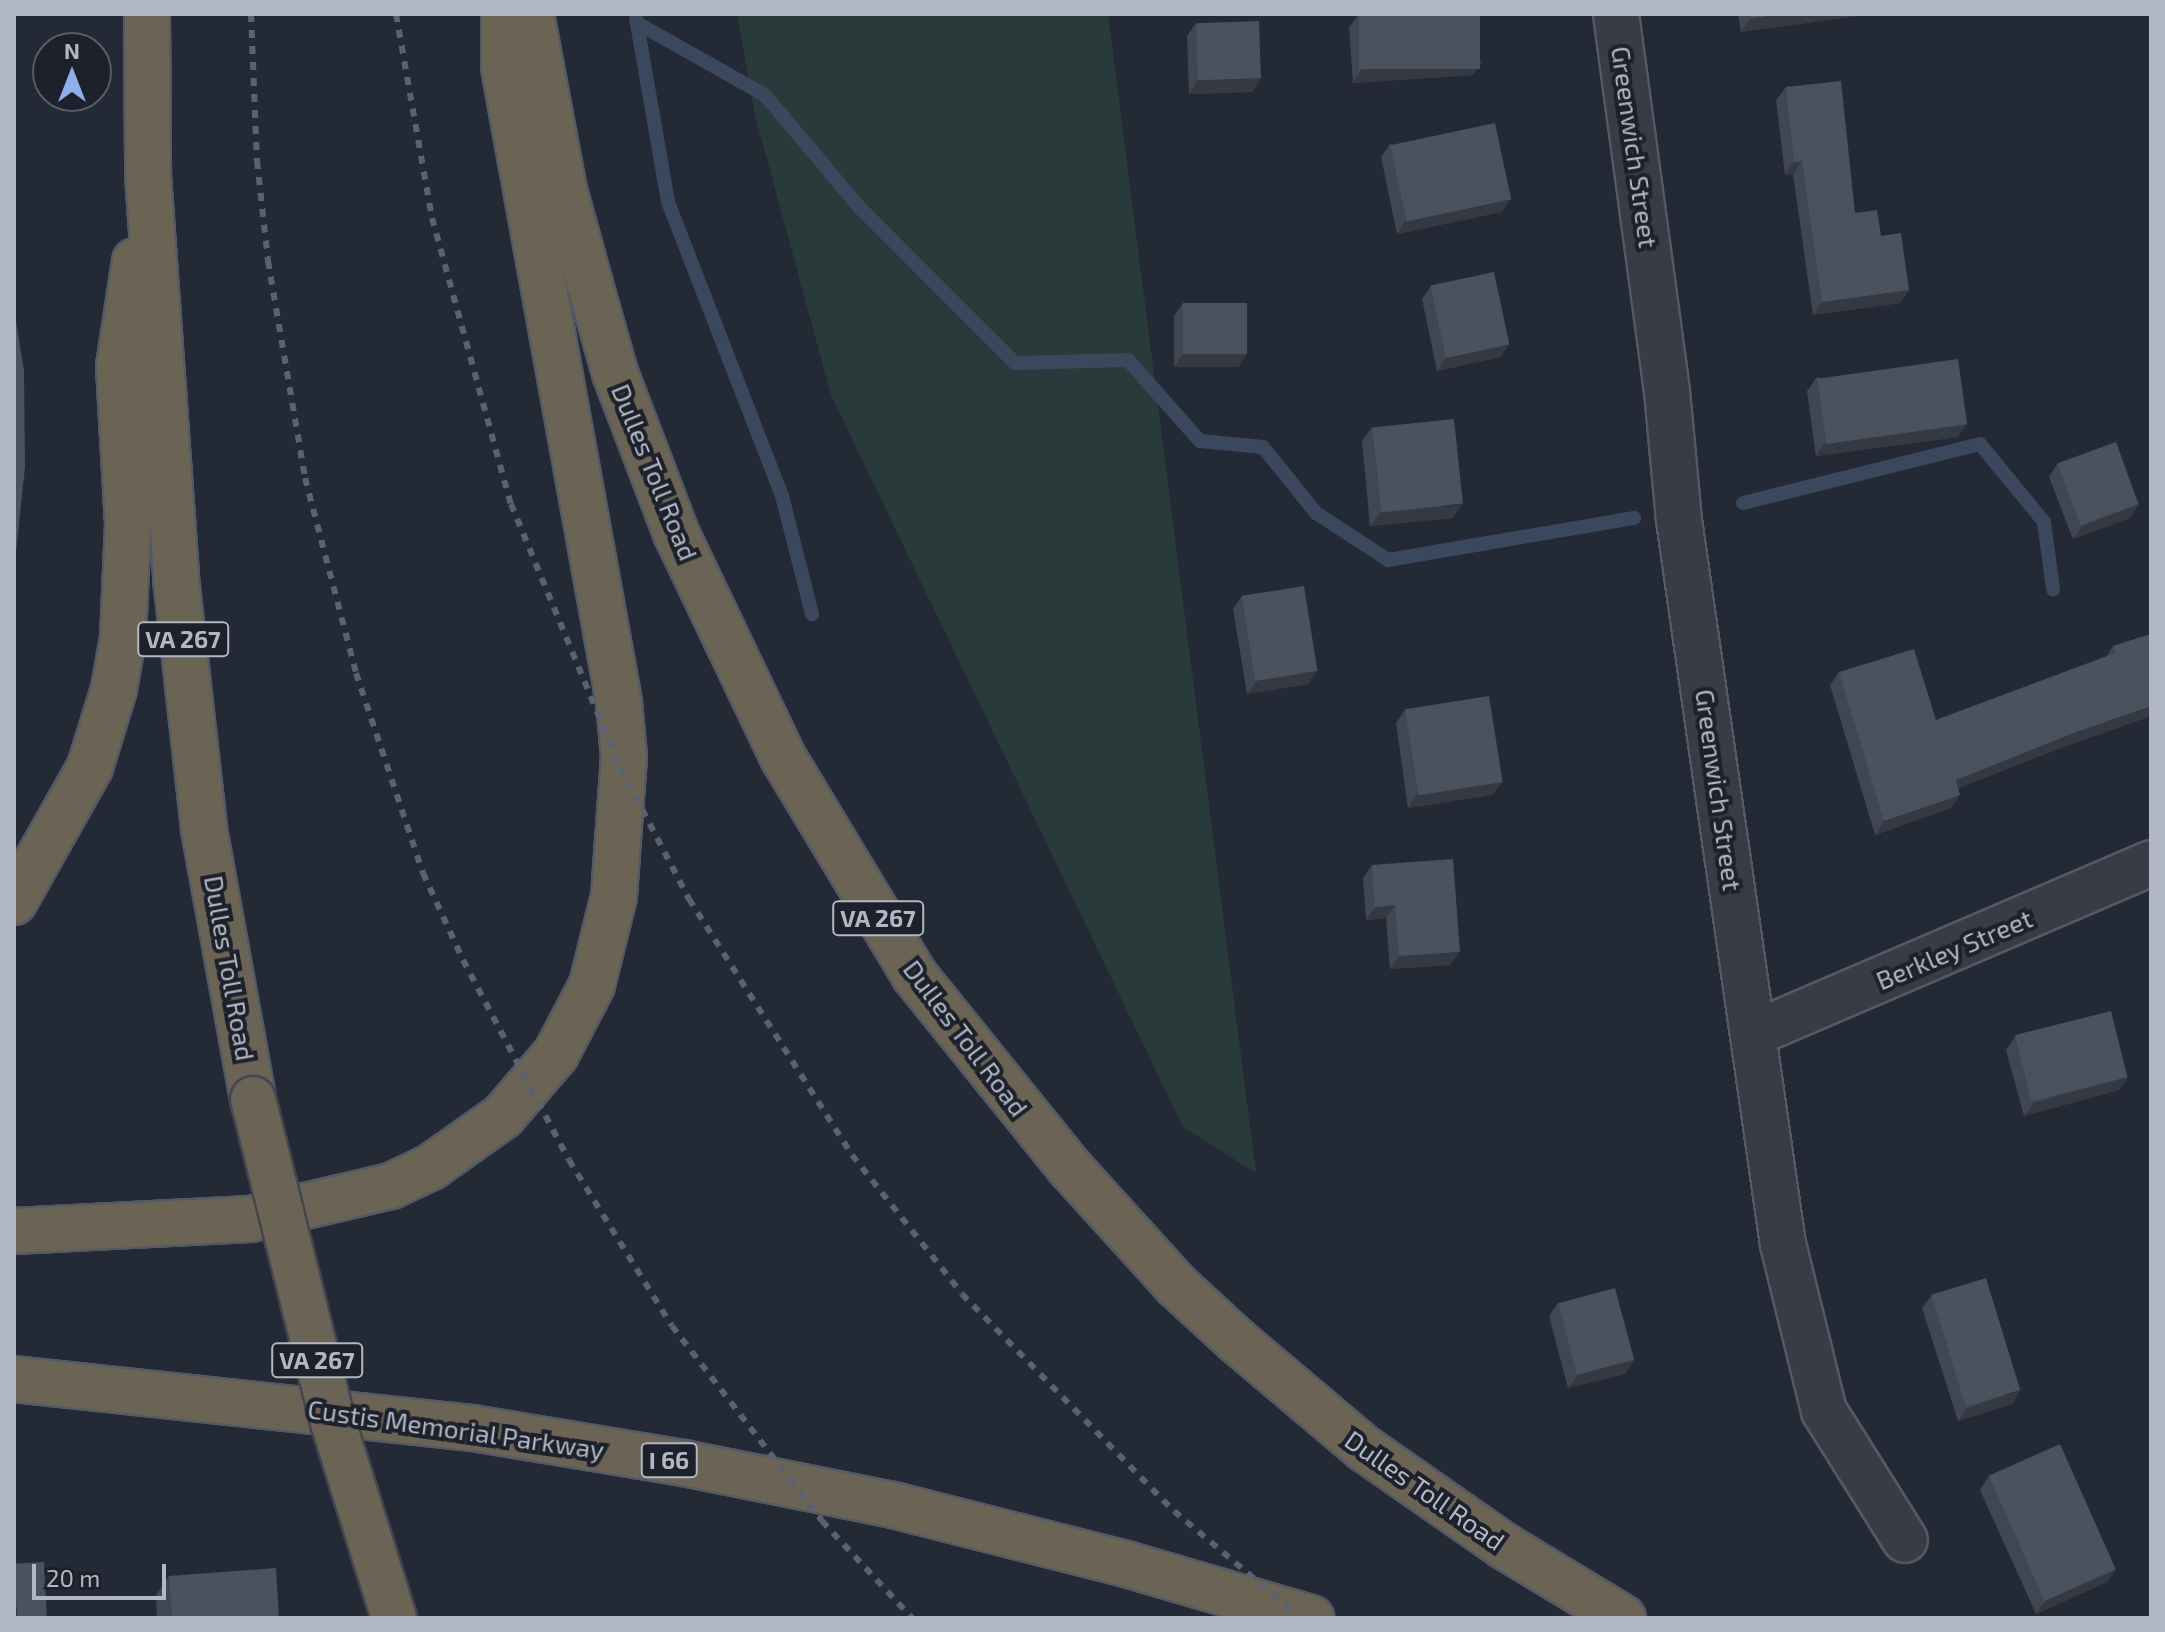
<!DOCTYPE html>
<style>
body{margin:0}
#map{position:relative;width:2165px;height:1632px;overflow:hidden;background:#232a36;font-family:"Exo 2",sans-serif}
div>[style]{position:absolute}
.green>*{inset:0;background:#293a3b}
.stream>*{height:14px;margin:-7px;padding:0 7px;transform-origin:7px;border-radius:7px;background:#3a475d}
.roads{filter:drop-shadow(2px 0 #545a64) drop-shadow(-2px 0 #545a64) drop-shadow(0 2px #545a64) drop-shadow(0 -2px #545a64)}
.street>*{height:44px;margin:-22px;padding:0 22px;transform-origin:22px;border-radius:22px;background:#373c46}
.highway>*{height:44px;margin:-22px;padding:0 22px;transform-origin:22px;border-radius:22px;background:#6b6455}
.rail>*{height:6px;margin-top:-3px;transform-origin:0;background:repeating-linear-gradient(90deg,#5b626f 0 8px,transparent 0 16px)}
.bridges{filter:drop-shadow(2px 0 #414751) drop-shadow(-2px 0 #414751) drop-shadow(0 2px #414751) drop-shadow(0 -2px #414751)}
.highway-bridge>*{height:44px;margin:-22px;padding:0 22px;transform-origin:22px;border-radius:22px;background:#6b6455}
.wall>*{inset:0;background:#404652}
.shaded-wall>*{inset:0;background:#343942}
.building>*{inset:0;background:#4a515f;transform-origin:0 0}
span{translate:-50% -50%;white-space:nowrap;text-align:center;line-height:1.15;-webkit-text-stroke:8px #1c212b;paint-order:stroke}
.shield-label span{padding:2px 6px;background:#1c212b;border:2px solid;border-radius:6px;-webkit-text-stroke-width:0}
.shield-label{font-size:24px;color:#b1b7c3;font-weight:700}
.street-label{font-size:26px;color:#b1b7c3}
.frame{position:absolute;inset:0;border:16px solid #b1b7c3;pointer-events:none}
.north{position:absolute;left:32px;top:32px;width:80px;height:80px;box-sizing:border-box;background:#1c212b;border:2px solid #585d68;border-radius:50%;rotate:0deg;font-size:22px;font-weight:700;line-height:32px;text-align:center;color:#b1b7c3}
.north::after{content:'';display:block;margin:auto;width:28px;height:36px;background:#8faeea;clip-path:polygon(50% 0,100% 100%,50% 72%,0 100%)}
.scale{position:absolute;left:32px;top:1564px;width:134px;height:36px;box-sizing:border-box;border:4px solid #b1b7c3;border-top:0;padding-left:10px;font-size:24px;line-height:28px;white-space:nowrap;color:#b1b7c3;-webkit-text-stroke:6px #1c212b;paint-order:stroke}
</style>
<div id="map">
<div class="green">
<i style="clip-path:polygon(737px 14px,1108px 14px,1256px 1173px,1183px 1127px,831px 395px,755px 115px)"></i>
</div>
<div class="stream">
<i style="left:636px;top:18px;width:187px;rotate:80.1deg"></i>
<i style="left:668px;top:202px;width:315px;rotate:68.8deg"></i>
<i style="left:782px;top:496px;width:122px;rotate:75.7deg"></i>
<i style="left:637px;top:23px;width:147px;rotate:29.4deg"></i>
<i style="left:765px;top:95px;width:146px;rotate:50deg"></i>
<i style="left:859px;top:207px;width:221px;rotate:45deg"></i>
<i style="left:1015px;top:363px;width:113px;rotate:-1.5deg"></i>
<i style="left:1128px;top:360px;width:108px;rotate:48.4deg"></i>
<i style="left:1200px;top:441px;width:63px;rotate:5.4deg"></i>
<i style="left:1263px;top:447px;width:85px;rotate:51.2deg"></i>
<i style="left:1316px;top:513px;width:86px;rotate:33.1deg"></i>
<i style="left:1388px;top:560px;width:250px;rotate:-9.7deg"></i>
<i style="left:1743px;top:503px;width:244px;rotate:-14deg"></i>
<i style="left:1980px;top:444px;width:101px;rotate:50.6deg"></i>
<i style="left:2044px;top:522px;width:68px;rotate:82.3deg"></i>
</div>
<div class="roads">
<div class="street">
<i style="left:1616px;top:14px;width:380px;rotate:82.3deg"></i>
<i style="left:1667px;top:391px;width:130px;rotate:84.7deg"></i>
<i style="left:1679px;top:520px;width:731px;rotate:81.83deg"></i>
<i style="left:1783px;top:1244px;width:172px;rotate:76.2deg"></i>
<i style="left:1824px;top:1411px;width:152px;rotate:57.9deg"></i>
<i style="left:1755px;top:1033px;width:431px;rotate:-23.2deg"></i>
</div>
<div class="highway">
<i style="left:147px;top:14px;width:161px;rotate:89.6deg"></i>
<i style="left:148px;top:175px;width:413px;rotate:86deg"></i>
<i style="left:177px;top:587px;width:244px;rotate:83.6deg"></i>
<i style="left:204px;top:829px;width:274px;rotate:79.7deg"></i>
<i style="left:531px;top:14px;width:179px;rotate:79.4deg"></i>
<i style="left:564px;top:190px;width:94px;rotate:74.6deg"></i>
<i style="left:589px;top:281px;width:96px;rotate:74.2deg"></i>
<i style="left:615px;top:373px;width:171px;rotate:69.1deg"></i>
<i style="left:676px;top:533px;width:250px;rotate:64.5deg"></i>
<i style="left:784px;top:759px;width:253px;rotate:58.9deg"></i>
<i style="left:915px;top:976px;width:247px;rotate:51.1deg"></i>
<i style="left:1070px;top:1168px;width:158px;rotate:47.8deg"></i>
<i style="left:1176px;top:1285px;width:83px;rotate:42.6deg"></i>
<i style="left:1237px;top:1341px;width:167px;rotate:40.2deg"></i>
<i style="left:1365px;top:1449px;width:169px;rotate:34.9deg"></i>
<i style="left:1504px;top:1546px;width:139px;rotate:31.2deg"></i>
<i style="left:14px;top:902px;width:155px;rotate:-60.6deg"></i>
<i style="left:90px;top:767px;width:82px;rotate:-72.9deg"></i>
<i style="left:114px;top:689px;width:52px;rotate:-80deg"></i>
<i style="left:123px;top:638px;width:114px;rotate:-87.5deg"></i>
<i style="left:128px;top:524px;width:158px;rotate:-93.3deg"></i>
<i style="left:119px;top:366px;width:106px;rotate:-81.3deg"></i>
<i style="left:14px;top:1231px;width:236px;rotate:-2.9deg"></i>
<i style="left:250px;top:1219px;width:145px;rotate:-13.2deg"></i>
<i style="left:391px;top:1186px;width:44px;rotate:-25.4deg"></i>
<i style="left:431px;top:1167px;width:88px;rotate:-35.3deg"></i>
<i style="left:503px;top:1116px;width:82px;rotate:-49.5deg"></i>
<i style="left:556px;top:1054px;width:78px;rotate:-62.4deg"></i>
<i style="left:592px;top:985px;width:92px;rotate:-76.1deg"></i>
<i style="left:614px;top:896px;width:139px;rotate:-85.9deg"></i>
<i style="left:624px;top:757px;width:55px;rotate:-95.2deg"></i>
<i style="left:619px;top:702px;width:645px;rotate:-100.27deg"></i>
<i style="left:504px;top:67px;width:53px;rotate:-90deg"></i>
<i style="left:14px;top:1379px;width:461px;rotate:6.1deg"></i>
<i style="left:472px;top:1428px;width:214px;rotate:9.4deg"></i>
<i style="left:683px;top:1463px;width:214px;rotate:11.3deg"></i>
<i style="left:893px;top:1505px;width:240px;rotate:14.2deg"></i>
<i style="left:1126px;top:1564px;width:193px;rotate:16.3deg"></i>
</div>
</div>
<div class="rail">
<i style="left:251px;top:14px;width:147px;rotate:87.7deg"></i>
<i style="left:257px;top:161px;width:101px;rotate:83.7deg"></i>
<i style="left:268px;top:261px;width:220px;rotate:80.3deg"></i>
<i style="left:305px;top:478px;width:202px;rotate:75.3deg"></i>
<i style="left:356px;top:673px;width:211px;rotate:71.5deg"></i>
<i style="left:423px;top:873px;width:96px;rotate:65.3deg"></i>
<i style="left:463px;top:960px;width:226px;rotate:62.1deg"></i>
<i style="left:569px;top:1160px;width:195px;rotate:58.2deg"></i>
<i style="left:672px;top:1326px;width:246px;rotate:52.4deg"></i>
<i style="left:822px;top:1521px;width:132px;rotate:47.1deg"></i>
<i style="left:396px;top:14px;width:207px;rotate:80deg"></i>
<i style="left:432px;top:218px;width:297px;rotate:74.6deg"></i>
<i style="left:511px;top:504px;width:285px;rotate:67.5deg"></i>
<i style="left:620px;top:767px;width:149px;rotate:62.4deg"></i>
<i style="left:689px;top:899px;width:303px;rotate:57.5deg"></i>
<i style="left:852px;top:1155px;width:177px;rotate:51.6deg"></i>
<i style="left:962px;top:1294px;width:303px;rotate:45.7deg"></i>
<i style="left:1174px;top:1511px;width:166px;rotate:40.1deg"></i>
</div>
<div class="bridges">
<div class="highway-bridge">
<i style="left:253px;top:1099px;width:333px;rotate:76.1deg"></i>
<i style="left:333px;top:1422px;width:205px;rotate:72.7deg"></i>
</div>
</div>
<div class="wall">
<i style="clip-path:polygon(1359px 14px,1482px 62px,1473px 75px,1353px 83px,1349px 27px)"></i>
<i style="clip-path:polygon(1738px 14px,1871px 14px,1741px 32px)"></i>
<i style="clip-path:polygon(1196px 23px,1261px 78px,1252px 92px,1189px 94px,1187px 36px)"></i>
<i style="clip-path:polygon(1786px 87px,1855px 213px,1881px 236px,1909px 290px,1900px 303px,1813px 315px,1793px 174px,1785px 175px,1776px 100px)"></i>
<i style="clip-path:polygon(1390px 144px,1511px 199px,1501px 212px,1397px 234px,1381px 157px)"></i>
<i style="clip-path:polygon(1431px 286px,1509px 344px,1500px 357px,1437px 371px,1422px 299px)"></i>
<i style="clip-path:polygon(1183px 303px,1247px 354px,1238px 367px,1174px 367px,1174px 316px)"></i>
<i style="clip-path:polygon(1817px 377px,1958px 437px,1816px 456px,1807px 391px)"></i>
<i style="clip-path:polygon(1372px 427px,1453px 518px,1370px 526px,1362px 441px)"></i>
<i style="clip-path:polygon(2058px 463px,2139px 504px,2130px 518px,2073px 539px,2049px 477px)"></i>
<i style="clip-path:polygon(1242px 596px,1308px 684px,1247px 694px,1233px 609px)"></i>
<i style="clip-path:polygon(2151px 634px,2151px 716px,2066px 746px,1958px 788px,1951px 808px,1875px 835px,1830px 685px,1839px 672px,1936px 720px,2106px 657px,2113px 646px)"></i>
<i style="clip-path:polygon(1405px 710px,1502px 782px,1492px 795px,1408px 808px,1396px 723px)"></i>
<i style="clip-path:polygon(1372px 865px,1450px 965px,1390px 969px,1386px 918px,1366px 920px,1363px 878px)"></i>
<i style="clip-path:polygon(2015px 1037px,2128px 1077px,2119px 1090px,2024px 1116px,2006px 1050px)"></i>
<i style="clip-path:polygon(1932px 1295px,2012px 1404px,1958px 1421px,1922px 1308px)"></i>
<i style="clip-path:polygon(1558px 1303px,1634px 1360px,1625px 1374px,1568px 1388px,1549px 1316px)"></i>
<i style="clip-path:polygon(1989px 1476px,2116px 1569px,2107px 1582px,2036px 1614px,1980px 1490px)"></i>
<i style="clip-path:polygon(169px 1576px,279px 1618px,157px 1618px,156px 1595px)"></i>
</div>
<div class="shaded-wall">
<i style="clip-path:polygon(1783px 14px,1871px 14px,1741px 32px,1751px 18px)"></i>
<i style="clip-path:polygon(1482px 62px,1473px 75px,1353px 83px,1362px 69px)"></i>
<i style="clip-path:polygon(1261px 78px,1252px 92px,1189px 94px,1198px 80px)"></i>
<i style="clip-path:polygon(1802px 161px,1793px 174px,1785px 175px,1794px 162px)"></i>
<i style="clip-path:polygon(1511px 199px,1501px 212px,1397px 234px,1406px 220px)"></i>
<i style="clip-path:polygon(1909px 290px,1900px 303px,1813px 315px,1822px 302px)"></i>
<i style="clip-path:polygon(1509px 344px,1500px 357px,1437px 371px,1446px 358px)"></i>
<i style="clip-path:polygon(1183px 354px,1247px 354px,1238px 367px,1174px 367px)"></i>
<i style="clip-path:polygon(1967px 424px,1958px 437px,1816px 456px,1825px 442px)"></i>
<i style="clip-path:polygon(1463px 504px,1453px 518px,1370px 526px,1380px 513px)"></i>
<i style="clip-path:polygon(2139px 504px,2130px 518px,2073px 539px,2082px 526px)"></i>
<i style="clip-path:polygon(1317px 671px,1308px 684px,1247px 694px,1256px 681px)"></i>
<i style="clip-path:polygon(2151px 706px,2151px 716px,2066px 746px,1946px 793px,1956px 780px,2076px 732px)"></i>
<i style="clip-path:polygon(1502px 782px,1492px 795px,1408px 808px,1417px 795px)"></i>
<i style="clip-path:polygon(1960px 795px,1951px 808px,1875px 835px,1884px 821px)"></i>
<i style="clip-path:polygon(1395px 905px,1386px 918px,1366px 920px,1375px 907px)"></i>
<i style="clip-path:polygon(1460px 952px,1450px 965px,1390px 969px,1399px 956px)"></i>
<i style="clip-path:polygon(2128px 1077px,2119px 1090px,2024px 1116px,2033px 1103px)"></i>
<i style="clip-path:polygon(1634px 1360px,1625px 1374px,1568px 1388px,1577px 1375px)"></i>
<i style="clip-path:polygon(2021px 1390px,2012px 1404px,1958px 1421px,1967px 1408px)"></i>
<i style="clip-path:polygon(2116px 1569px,2107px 1582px,2036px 1614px,2045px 1601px)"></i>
</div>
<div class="building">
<i style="left:1359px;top:14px;width:121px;height:55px"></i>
<i style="clip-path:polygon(1750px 14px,1783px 14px,1751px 18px)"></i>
<i style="left:1259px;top:21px;width:57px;height:63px;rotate:88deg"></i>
<i style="clip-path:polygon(1841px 81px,1855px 213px,1877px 210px,1881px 236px,1901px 233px,1909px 290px,1822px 302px,1802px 161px,1794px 162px,1786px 87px)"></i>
<i style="left:1495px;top:123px;width:78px;height:107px;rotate:78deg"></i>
<i style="left:1494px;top:272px;width:74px;height:65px;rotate:78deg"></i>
<i style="left:1183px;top:303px;width:64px;height:51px"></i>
<i style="clip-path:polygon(14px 308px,24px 371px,25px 467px,16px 552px,14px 560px)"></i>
<i style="left:1958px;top:359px;width:66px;height:142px;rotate:82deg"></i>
<i style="left:1454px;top:419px;width:85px;height:82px;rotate:84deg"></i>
<i style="left:2116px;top:442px;width:66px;height:62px;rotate:70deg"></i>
<i style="left:1304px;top:586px;width:86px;height:63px;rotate:81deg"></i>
<i style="clip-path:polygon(2151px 634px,2151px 706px,2076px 732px,1956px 780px,1960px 795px,1884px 821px,1839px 672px,1914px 649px,1936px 720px,2115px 653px,2113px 646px)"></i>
<i style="left:1489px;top:696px;width:87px;height:85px;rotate:81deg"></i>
<i style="clip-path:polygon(1453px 859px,1460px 952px,1399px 956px,1395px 905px,1375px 907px,1372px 865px)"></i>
<i style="left:2111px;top:1011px;width:68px;height:99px;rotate:76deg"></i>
<i style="left:1986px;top:1278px;width:117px;height:57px;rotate:73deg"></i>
<i style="left:1615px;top:1288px;width:74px;height:59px;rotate:75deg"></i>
<i style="left:2060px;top:1444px;width:137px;height:78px;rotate:66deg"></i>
<i style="left:44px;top:1562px;width:56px;height:30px;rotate:87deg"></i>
<i style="clip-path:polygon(276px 1568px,279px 1618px,172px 1618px,169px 1576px)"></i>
</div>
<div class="shield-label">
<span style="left:183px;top:639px">VA 267</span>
<span style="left:878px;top:918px">VA 267</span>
<span style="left:317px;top:1360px">VA 267</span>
<span style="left:669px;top:1460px">I 66</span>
</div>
<div class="street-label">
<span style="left:1635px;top:147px;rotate:82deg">Greenwich Street</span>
<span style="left:655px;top:472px;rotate:68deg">Dulles Toll Road</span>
<span style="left:1719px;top:790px;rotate:82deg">Greenwich Street</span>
<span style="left:1954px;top:949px;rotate:-23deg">Berkley Street</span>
<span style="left:230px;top:968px;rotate:80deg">Dulles Toll Road</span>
<span style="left:966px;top:1038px;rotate:53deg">Dulles Toll Road</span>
<span style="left:456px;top:1429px;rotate:8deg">Custis Memorial Parkway</span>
<span style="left:1425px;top:1490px;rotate:35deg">Dulles Toll Road</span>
</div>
<div class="frame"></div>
<div class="north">N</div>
<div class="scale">20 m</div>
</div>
